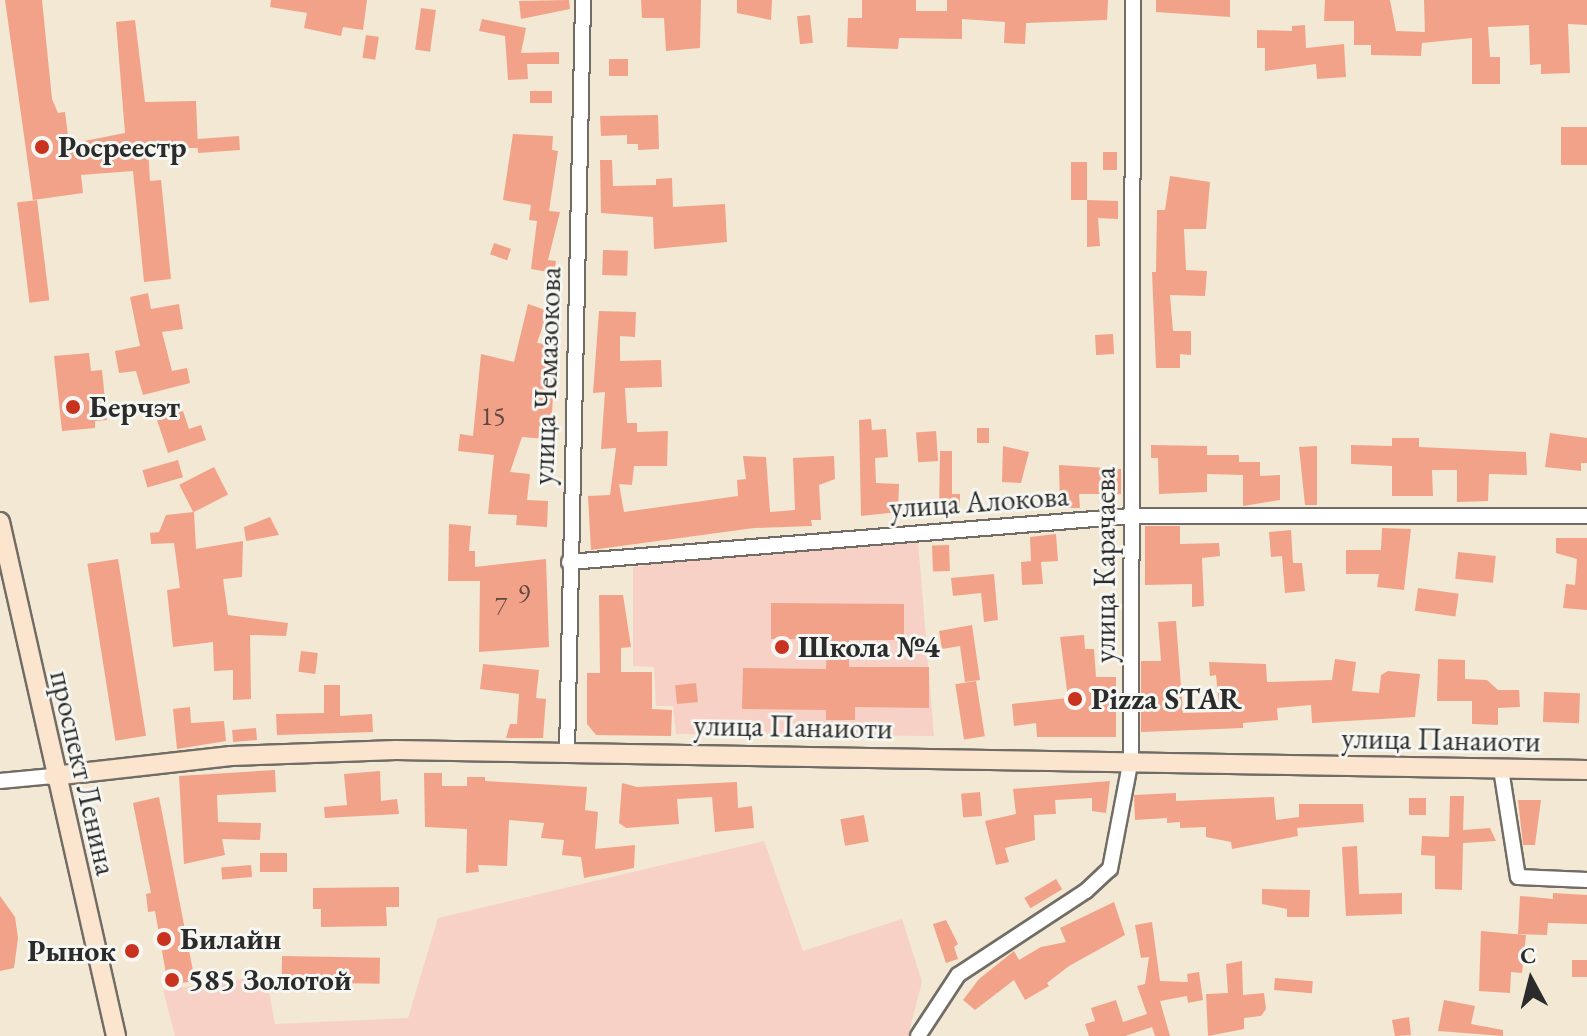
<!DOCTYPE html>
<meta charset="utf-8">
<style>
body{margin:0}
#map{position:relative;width:1587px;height:1036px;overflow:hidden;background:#f2e8d4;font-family:"EB Garamond",serif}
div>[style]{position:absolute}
.built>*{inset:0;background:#f7d1c6}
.building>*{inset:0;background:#f2a288;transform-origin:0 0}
.roads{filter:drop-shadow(2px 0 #716d66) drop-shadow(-2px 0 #716d66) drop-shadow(0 2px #716d66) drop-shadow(0 -2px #716d66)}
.street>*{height:14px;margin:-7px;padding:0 7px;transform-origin:7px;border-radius:7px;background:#fff}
.secondary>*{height:18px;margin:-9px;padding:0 9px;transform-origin:9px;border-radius:9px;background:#fce5cf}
.dots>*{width:22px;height:22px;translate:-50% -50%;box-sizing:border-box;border:4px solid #f6f6f2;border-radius:50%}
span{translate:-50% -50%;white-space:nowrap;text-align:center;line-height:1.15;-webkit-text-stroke:6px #f6f6f2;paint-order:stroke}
.number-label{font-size:26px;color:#5d4942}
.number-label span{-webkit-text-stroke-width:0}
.poi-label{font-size:30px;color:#2b2b2b;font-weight:700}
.left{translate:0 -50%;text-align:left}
.right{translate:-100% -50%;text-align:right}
.street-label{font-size:30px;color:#2b2b2b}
.north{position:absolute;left:1491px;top:940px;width:80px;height:80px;-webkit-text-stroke:6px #f6f6f2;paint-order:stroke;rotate:353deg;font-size:22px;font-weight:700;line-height:32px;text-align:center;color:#2b2b2b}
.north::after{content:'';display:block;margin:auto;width:28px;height:36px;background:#2b2b2b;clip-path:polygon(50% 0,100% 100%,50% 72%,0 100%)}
</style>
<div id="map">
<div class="built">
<i style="clip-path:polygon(918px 541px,934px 736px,676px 734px,673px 706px,656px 706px,654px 667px,633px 666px,633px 567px,743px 551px)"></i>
<i style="clip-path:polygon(764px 841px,803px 951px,902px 919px,922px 982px,908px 1036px,175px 1036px,163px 990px,266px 976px,275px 1024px,408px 1018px,438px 918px)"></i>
</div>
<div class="building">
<i style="clip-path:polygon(5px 0,42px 0,52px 99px,58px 113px,65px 112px,69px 144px,125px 133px,116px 22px,135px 20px,145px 102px,196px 101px,198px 148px,148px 148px,150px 181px,161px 180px,171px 279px,144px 282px,133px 171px,81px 175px,83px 193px,33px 200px)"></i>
<i style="clip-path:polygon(271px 0,367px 0,363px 30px,343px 27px,341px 36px,304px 28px,307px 13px,270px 7px)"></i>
<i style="clip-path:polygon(569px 0,570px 9px,521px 19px,519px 1px)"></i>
<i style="clip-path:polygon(641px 0,701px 0,700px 48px,666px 51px,664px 18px,642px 18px)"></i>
<i style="clip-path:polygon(737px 0,772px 0,771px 20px,737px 13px)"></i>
<i style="clip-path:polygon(862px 0,916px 0,916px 11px,947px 11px,947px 0,1108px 0,1107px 20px,1026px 23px,1025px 44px,1004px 43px,1005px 22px,962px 19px,962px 39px,899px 38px,898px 49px,847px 47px,848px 18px,862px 18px)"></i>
<i style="clip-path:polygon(1156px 0,1230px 0,1230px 17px,1156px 12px)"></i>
<i style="clip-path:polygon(1325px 0,1390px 0,1396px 31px,1425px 32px,1424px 0,1587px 0,1587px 25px,1568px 24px,1570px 73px,1541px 74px,1541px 64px,1530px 65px,1529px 25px,1488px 27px,1490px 57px,1500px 57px,1500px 84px,1472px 84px,1472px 38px,1422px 43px,1421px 56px,1371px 55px,1371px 45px,1354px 45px,1354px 21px,1324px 21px)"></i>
<i style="left:421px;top:8px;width:15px;height:42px;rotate:8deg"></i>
<i style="left:810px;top:15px;width:28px;height:13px;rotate:84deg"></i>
<i style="clip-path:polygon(482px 19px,526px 28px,521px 53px,559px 52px,559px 64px,527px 64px,528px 79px,508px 80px,505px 36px,479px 31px)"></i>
<i style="clip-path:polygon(1305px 25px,1306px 48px,1344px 44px,1346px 77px,1317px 79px,1316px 64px,1265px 71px,1265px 48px,1257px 48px,1257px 30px,1292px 31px,1292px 26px)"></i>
<i style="left:366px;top:35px;width:13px;height:23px;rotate:9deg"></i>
<i style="left:609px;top:59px;width:19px;height:17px"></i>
<i style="left:530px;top:91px;width:22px;height:12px"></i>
<i style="clip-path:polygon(658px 115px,659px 149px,638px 150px,638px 144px,627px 144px,627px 135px,601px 136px,600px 116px)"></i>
<i style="left:1587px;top:127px;width:38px;height:26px;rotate:90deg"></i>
<i style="clip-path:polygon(513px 134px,553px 136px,552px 150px,558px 151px,549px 211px,560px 212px,548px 260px,556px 261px,554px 273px,531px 269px,537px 221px,529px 220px,531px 205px,503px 200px)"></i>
<i style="left:239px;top:136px;width:14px;height:42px;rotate:86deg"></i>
<i style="left:1103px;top:152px;width:14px;height:18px"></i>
<i style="clip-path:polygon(600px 160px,612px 160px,613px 186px,656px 185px,656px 179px,672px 178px,673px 207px,725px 204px,727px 242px,654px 249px,653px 217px,601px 213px)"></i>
<i style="left:1087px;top:162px;width:38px;height:16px;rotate:90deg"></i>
<i style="clip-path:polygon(1170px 176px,1210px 182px,1206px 229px,1184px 229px,1186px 270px,1207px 271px,1205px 296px,1170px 295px,1173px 331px,1191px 331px,1191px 355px,1180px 354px,1180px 368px,1156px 368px,1152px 272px,1156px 272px,1157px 210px,1165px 210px)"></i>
<i style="left:37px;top:200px;width:101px;height:20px;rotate:83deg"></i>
<i style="clip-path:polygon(1087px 200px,1118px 201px,1118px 219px,1098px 218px,1100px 246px,1087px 247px)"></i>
<i style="left:494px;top:243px;width:18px;height:12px;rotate:19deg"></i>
<i style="left:603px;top:250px;width:25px;height:25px;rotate:2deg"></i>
<i style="clip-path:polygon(148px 293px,151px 309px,179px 304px,183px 329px,162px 332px,172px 371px,187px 368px,190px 383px,143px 395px,136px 371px,119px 373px,115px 351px,140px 346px,130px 297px)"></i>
<i style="clip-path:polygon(528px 304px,548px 311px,537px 343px,553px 345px,548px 378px,554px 378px,552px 413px,546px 439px,522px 437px,510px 472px,530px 474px,527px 500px,548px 501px,547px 527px,516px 525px,517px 515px,488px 514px,494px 455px,458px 451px,460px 434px,473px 436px,481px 354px,514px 362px)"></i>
<i style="clip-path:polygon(599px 311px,636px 312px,635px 337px,620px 336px,620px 361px,661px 360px,662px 387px,625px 388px,627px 423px,637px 423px,637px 432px,668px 431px,667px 466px,634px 466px,632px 485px,619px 484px,624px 512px,738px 496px,737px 480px,746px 479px,743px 456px,766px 457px,770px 512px,795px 510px,793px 458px,834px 456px,835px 479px,819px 485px,821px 520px,811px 520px,812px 526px,754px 528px,591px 550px,588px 496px,610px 495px,616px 448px,601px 449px,605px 392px,593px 393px)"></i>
<i style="left:1113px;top:334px;width:20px;height:18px;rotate:87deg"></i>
<i style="clip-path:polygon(89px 353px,91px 371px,102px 370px,107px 420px,95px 421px,95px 428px,62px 431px,54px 356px)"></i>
<i style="clip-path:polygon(183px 411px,189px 429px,201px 425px,206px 440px,168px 453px,157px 420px)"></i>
<i style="clip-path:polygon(871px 419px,872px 430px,886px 429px,888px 457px,875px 458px,876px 483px,899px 484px,898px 512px,861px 516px,859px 420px)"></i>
<i style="left:977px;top:428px;width:12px;height:15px"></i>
<i style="left:936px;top:431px;width:30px;height:20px;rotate:86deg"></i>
<i style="clip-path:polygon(1550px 433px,1587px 438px,1587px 463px,1581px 463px,1581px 471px,1545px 467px)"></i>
<i style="clip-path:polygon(1392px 438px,1419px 438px,1419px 447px,1526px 452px,1527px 475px,1489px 474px,1488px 501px,1457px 502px,1457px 470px,1432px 470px,1433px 496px,1392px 496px,1392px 466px,1351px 464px,1351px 445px,1392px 446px)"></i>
<i style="clip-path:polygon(1151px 445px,1207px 446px,1207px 455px,1239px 455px,1239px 462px,1260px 462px,1260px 476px,1280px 475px,1280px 500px,1243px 506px,1243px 475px,1207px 474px,1207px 492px,1159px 494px,1158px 458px,1151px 458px)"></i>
<i style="clip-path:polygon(1003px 446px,1029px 452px,1021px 483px,1002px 482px)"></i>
<i style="clip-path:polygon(1317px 446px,1317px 505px,1305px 505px,1299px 447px)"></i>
<i style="clip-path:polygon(940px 451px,952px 451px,952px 494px,960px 494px,960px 514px,939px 514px)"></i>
<i style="left:178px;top:460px;width:18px;height:37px;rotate:74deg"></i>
<i style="clip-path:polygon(1059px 465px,1121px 469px,1121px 494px,1079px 494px,1080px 508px,1060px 508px)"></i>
<i style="left:214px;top:467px;width:31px;height:39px;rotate:63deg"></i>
<i style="clip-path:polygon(194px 512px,196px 549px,243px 541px,242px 577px,223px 579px,228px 615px,288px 623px,286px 636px,250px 635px,251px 699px,233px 700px,233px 670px,214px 671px,213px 642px,173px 647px,167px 590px,180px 588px,174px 543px,151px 544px,150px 533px,159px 532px,166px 515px)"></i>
<i style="clip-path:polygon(270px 517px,279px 535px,246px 541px,244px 527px)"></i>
<i style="clip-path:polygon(449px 524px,471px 526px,469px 551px,475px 551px,475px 567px,546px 559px,549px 647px,479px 652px,480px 581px,448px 581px)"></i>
<i style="clip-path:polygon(1145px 526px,1180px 526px,1180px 544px,1219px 543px,1220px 556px,1202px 558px,1204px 606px,1192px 607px,1192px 584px,1145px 585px)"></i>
<i style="clip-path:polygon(1382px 528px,1411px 529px,1404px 590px,1377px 587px,1379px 574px,1346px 574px,1346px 550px,1381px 550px)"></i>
<i style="clip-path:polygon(1291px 530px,1293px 563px,1302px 563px,1305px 591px,1285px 593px,1282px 556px,1271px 557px,1269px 532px)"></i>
<i style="clip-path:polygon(1056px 534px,1058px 561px,1041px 562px,1043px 584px,1022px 585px,1021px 562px,1031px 561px,1030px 537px)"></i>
<i style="clip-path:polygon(1556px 538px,1587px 538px,1587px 610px,1563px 608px,1566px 584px,1575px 585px,1577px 559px,1556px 553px)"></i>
<i style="left:949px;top:545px;width:26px;height:17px;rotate:88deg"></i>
<i style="left:1458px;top:552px;width:38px;height:27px;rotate:6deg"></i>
<i style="left:118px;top:559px;width:179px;height:31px;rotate:81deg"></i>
<i style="clip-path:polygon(994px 574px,998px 620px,984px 622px,981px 593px,953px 596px,951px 578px)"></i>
<i style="left:1418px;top:588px;width:41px;height:23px;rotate:8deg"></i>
<i style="clip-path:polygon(599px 595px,623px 595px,631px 647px,621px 648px,621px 672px,652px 672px,652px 709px,672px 710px,671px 736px,596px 735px,587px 724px,587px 673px,600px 673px)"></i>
<i style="clip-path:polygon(771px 603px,904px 604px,904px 640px,849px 640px,849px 667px,929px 667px,929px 708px,855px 707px,855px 720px,826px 720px,826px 710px,742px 709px,743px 668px,826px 669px,827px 639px,771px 639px)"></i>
<i style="clip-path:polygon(1176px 621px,1183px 713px,1220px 712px,1216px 675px,1210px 676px,1209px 662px,1266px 664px,1267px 682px,1332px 680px,1335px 659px,1356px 662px,1352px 691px,1379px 693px,1381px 675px,1388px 671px,1420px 674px,1415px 717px,1312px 723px,1311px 705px,1277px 708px,1278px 720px,1243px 723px,1243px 728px,1141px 732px,1141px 661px,1161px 661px,1158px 622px)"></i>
<i style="clip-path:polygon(972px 625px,980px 680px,965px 682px,960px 646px,942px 649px,939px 631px)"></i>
<i style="clip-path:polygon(1084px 635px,1085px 649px,1094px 649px,1096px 677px,1116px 677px,1116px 737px,1037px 737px,1036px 723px,1014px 726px,1012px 704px,1068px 698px,1060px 637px)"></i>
<i style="left:301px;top:651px;width:17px;height:21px;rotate:7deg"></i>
<i style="clip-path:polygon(1438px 659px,1465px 660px,1465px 679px,1487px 680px,1498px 690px,1519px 690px,1520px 707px,1498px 708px,1498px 725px,1472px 724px,1472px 701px,1437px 701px)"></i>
<i style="clip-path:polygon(483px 664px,539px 670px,536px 698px,546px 699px,543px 738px,506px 738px,510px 724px,517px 724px,519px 694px,480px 689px)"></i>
<i style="left:976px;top:681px;width:56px;height:21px;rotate:81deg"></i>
<i style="left:696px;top:683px;width:19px;height:21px;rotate:84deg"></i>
<i style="clip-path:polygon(324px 685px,340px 685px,340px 716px,372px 714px,373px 732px,277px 735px,276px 714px,324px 713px)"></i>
<i style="left:1544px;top:692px;width:36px;height:30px;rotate:2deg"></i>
<i style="clip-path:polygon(190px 707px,191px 723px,224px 721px,226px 741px,177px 749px,173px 709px)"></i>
<i style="left:256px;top:728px;width:12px;height:24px;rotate:85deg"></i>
<i style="clip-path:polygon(275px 770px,276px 792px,217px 795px,218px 822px,261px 823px,260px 840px,222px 839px,225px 855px,184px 864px,179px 776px)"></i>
<i style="clip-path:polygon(380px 771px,381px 801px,397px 799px,399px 814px,325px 818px,324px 807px,347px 805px,344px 774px)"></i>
<i style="clip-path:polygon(424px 773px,442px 773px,442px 786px,467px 786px,467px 777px,485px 777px,485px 781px,587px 787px,585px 810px,598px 812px,595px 849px,635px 845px,634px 868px,584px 878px,581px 857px,562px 855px,564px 840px,541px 838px,544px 823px,509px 820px,507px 866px,478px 865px,479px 872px,466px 873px,467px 829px,425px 827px)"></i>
<i style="clip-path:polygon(1110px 781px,1106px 813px,1092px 811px,1092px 798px,1055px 800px,1056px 814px,1034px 815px,1035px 840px,1005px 848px,1009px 862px,996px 865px,985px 821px,1016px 814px,1013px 789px)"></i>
<i style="clip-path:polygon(737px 782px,738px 808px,752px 806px,754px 828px,715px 832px,712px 797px,677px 799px,679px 824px,626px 828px,619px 823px,622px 783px,637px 787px)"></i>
<i style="left:980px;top:792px;width:24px;height:19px;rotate:85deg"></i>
<i style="clip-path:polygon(1176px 793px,1176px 801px,1274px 797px,1276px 820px,1299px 817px,1299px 804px,1363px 804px,1364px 822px,1297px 828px,1298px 836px,1232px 849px,1231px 842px,1206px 837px,1206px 827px,1180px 828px,1180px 822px,1167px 823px,1167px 818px,1135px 820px,1134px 795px)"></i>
<i style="clip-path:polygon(1450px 796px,1464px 796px,1463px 830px,1490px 828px,1496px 841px,1463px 843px,1462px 890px,1435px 889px,1435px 856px,1421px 855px,1422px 836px,1449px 837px)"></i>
<i style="clip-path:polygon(159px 797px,195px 981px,168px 985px,155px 911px,148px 912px,146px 894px,151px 893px,133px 803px)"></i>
<i style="left:1409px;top:798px;width:17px;height:17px"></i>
<i style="clip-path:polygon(1518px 800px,1541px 800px,1535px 845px,1523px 845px)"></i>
<i style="left:864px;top:815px;width:27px;height:24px;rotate:80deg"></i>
<i style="clip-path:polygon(1357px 846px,1359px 894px,1402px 893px,1402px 914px,1346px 916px,1342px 847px)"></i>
<i style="left:287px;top:853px;width:19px;height:27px;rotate:90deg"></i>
<i style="left:251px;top:865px;width:12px;height:30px;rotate:85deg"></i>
<i style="left:1056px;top:879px;width:12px;height:37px;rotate:59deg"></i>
<i style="clip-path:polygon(399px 887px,399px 907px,386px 907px,387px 926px,321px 927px,321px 909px,313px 909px,313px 888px)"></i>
<i style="clip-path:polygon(1262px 889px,1310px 890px,1309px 917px,1287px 917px,1287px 909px,1262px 904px)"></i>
<i style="clip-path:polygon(1553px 893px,1587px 895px,1587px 924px,1548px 923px,1547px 935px,1518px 934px,1520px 896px,1553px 899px)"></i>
<i style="clip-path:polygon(0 896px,15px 917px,18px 938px,14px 968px,0 971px)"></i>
<i style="clip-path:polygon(1114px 902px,1125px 935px,1069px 966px,1047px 983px,1049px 986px,1025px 1000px,1014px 980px,975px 1010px,963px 1000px,979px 979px,1014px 951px,1019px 960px,1041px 947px,1066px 942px,1060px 928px)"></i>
<i style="clip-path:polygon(946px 920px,958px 944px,954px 947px,958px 959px,946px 963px,933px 924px)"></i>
<i style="clip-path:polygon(1152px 922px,1160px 981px,1188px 982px,1187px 974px,1199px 972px,1203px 1000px,1188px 1003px,1187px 996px,1160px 1001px,1170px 1036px,1155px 1036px,1152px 1027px,1125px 1036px,1089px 1036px,1085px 1024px,1095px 1021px,1091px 1008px,1116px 1000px,1123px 1022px,1147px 1014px,1137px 986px,1145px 984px,1149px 957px,1141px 958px,1135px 925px)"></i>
<i style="clip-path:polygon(1481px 931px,1526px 935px,1522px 973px,1511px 972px,1510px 993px,1479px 991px)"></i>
<i style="left:282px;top:956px;width:98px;height:26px;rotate:1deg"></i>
<i style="left:1572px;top:960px;width:15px;height:17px"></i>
<i style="clip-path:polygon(1242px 961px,1243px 995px,1264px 993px,1266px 1009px,1261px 1016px,1244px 1018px,1244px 1029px,1208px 1036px,1206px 994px,1228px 993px,1226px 964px)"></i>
<i style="left:1275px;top:978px;width:38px;height:12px;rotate:5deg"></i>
<i style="clip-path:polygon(1444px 1000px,1475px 1006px,1471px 1024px,1503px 1030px,1503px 1036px,1438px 1031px)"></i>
<i style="clip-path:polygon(1409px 1017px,1411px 1035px,1395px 1036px,1392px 1020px)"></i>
</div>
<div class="roads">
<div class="street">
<i style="left:569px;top:562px;width:564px;rotate:-4.68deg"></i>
<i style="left:1131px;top:516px;width:456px"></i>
<i style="left:567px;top:753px;width:753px;rotate:-88.78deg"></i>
<i style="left:1501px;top:769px;width:109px;rotate:81.1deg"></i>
<i style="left:1518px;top:877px;width:69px;rotate:2.5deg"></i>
<i style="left:0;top:781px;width:53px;rotate:-5.4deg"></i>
<i style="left:918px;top:1036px;width:73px;rotate:-56.7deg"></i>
<i style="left:958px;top:975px;width:153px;rotate:-33.3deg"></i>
<i style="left:1086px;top:891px;width:33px;rotate:-43deg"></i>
<i style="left:1110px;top:869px;width:112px;rotate:-79.2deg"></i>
<i style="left:1131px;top:759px;width:759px;rotate:-89.85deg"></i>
</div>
<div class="secondary">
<i style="left:0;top:522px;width:527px;rotate:77.28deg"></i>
<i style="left:53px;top:776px;width:179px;rotate:-6.4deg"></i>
<i style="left:231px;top:756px;width:165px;rotate:-2.1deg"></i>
<i style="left:396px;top:750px;width:1191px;rotate:0.96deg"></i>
</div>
</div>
<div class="dots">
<i style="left:42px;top:147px;background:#c8321e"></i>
<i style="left:73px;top:407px;background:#c8321e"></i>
<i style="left:782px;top:647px;background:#c8321e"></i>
<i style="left:1075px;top:699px;background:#c8321e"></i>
<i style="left:164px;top:939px;background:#c8321e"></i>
<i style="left:132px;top:951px;background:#c8321e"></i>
<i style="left:172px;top:980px;background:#c8321e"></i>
</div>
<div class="number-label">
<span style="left:493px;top:417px">15</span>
<span style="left:524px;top:595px">9</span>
<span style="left:501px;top:607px">7</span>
</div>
<div class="poi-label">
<span class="left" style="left:58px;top:147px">Росреестр</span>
<span class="left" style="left:89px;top:407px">Берчэт</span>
<span class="left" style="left:798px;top:647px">Школа №4</span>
<span class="left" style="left:1091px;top:699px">Pizza STAR</span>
<span class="left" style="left:180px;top:939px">Билайн</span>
<span class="right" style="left:116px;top:951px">Рынок</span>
<span class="left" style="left:188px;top:980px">585 Золотой</span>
</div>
<div class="street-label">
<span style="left:547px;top:376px;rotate:-88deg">улица Чемазокова</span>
<span style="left:979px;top:502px;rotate:-4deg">улица Алокова</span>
<span style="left:1105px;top:565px;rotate:-90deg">улица Карачаева</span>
<span style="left:793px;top:727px;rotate:1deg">улица Панаиоти</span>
<span style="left:1441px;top:740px;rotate:1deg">улица Панаиоти</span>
<span style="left:83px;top:773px;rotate:77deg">проспект Ленина</span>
</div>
<div class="north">С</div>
</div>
